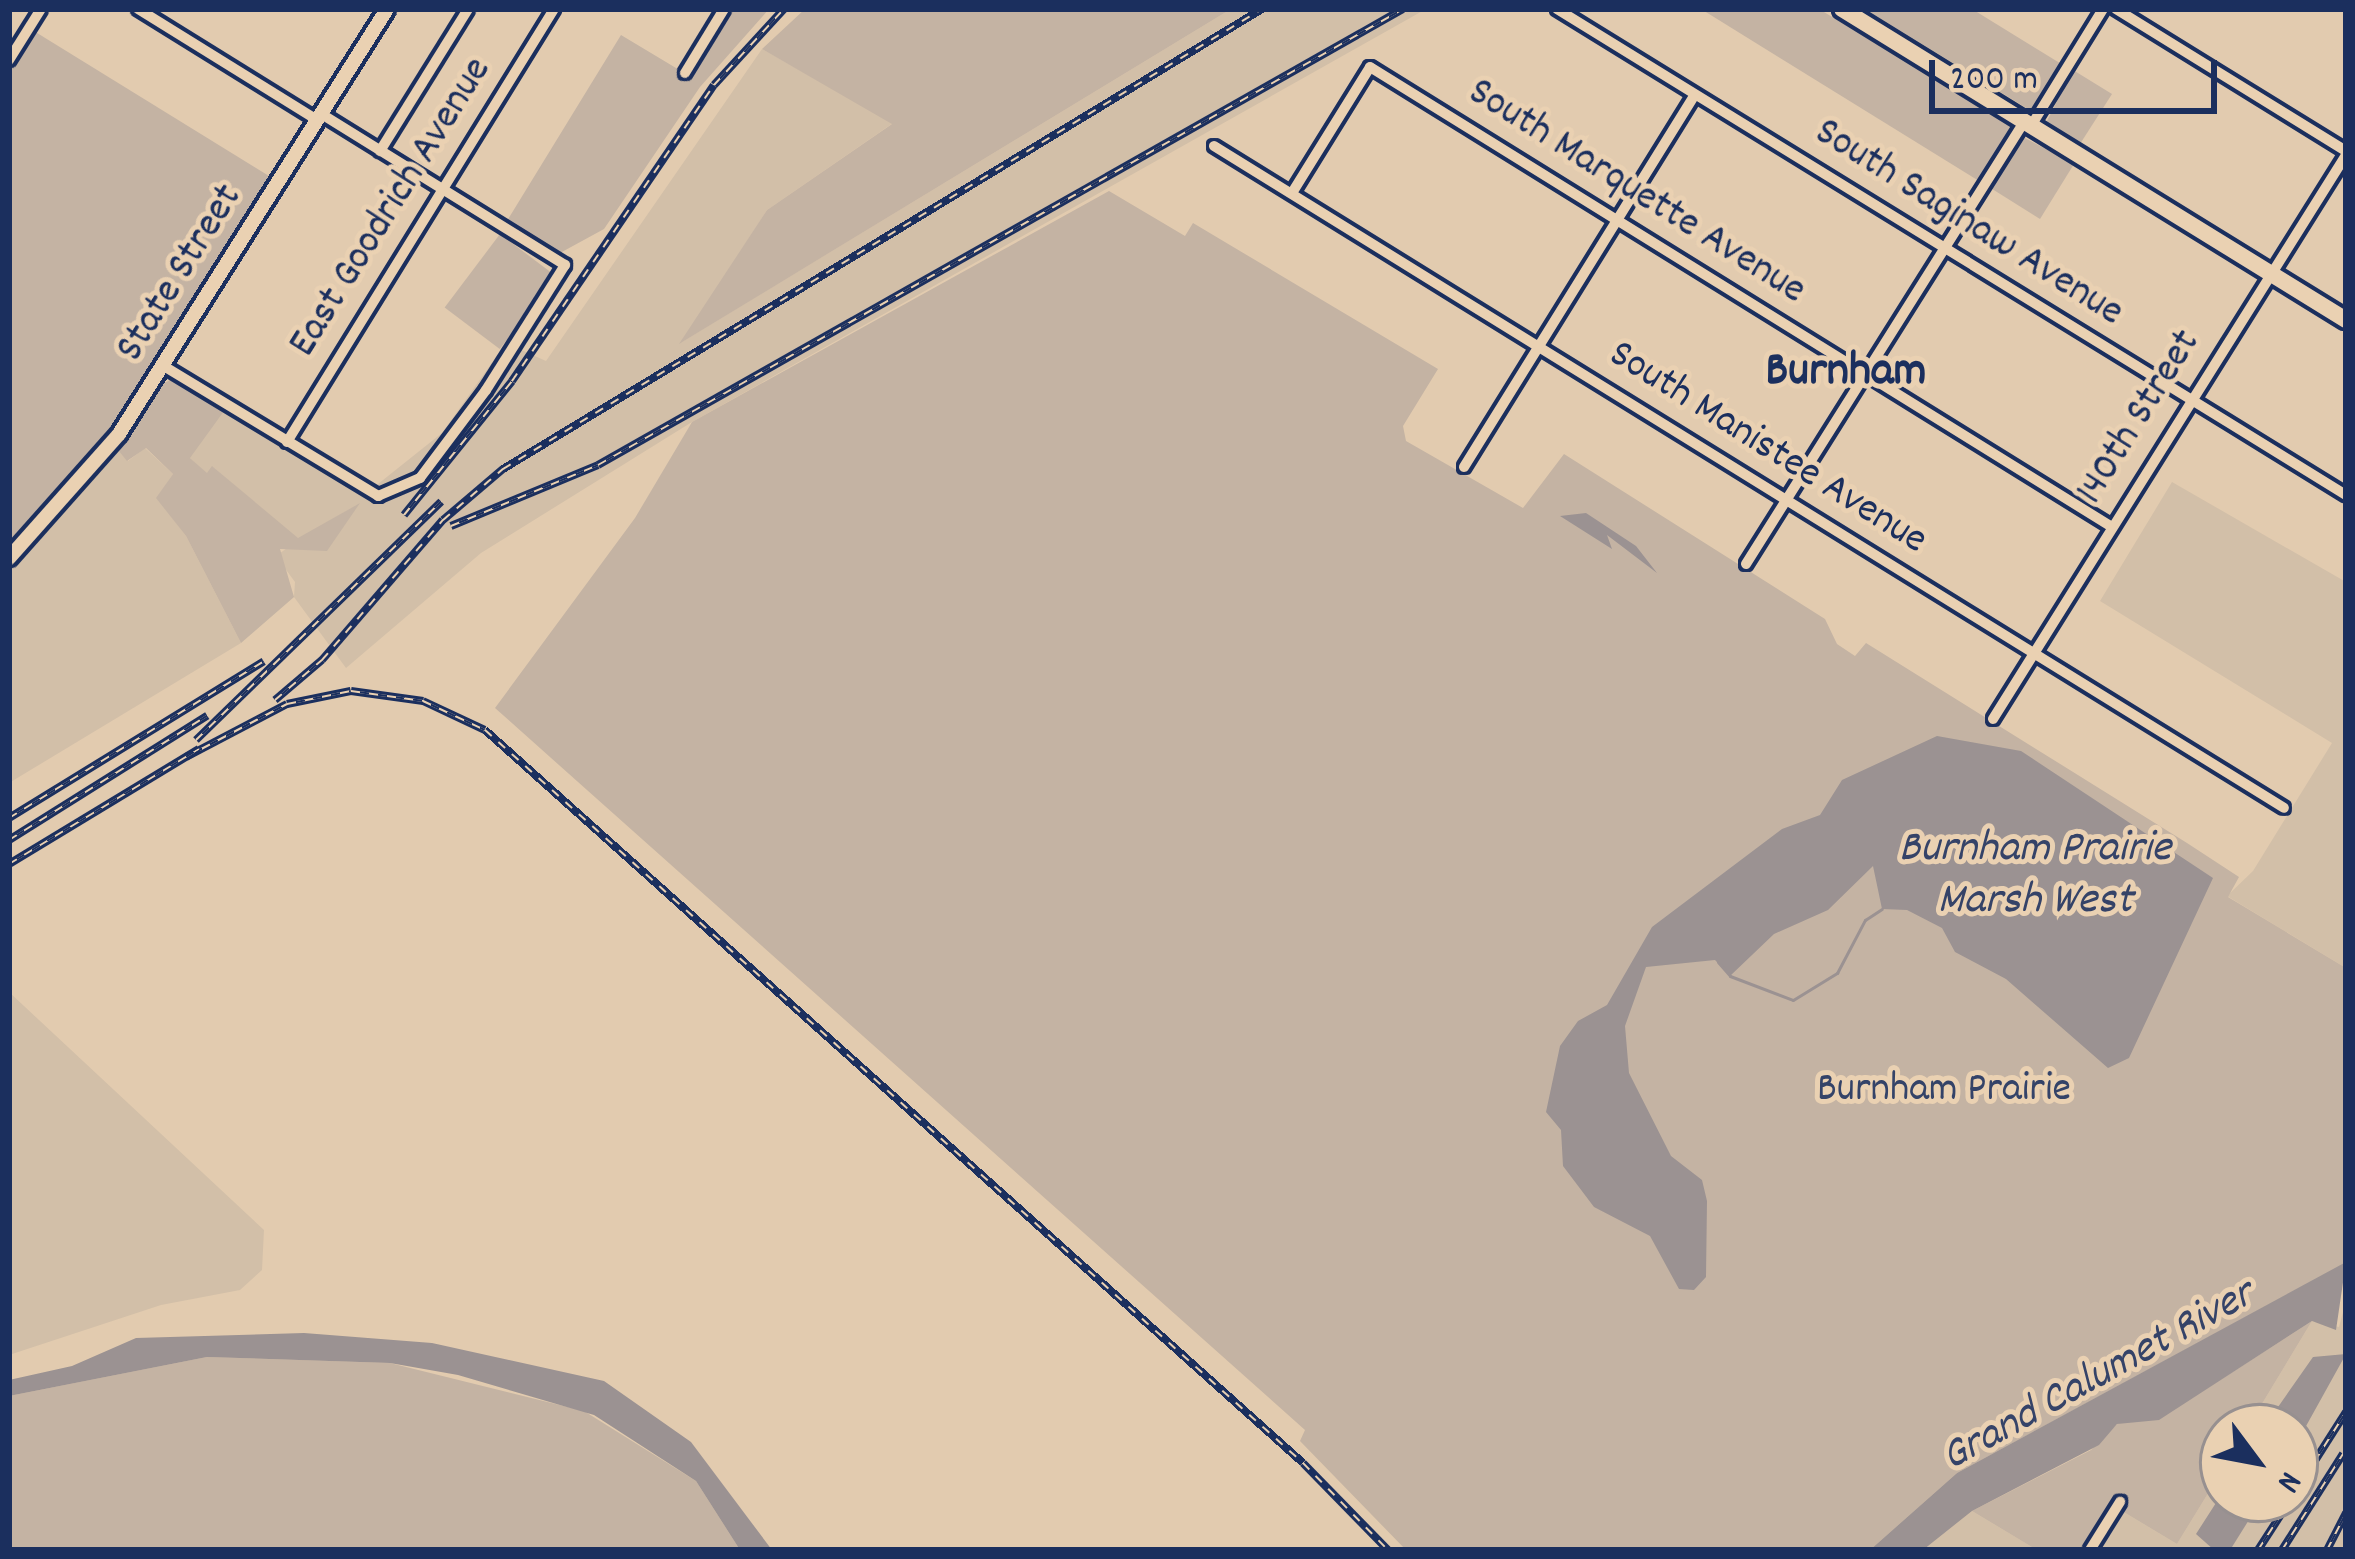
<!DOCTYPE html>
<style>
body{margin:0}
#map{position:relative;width:2355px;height:1559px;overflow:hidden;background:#e2cbaf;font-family:Dekko,sans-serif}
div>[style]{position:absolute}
.built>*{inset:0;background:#d2bfa8}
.green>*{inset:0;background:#c4b3a3;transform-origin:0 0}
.water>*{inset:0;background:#9b9292}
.stream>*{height:3px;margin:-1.5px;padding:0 1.5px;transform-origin:1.5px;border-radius:1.5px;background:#9b9292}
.roads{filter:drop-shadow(3px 0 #1b2f5e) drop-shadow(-3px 0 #1b2f5e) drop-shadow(0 3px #1b2f5e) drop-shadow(0 -3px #1b2f5e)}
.minor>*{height:10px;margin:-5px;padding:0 5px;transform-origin:5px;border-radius:5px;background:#ead1b2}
.tertiary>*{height:14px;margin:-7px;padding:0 7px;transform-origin:7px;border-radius:7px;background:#ead1b2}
.secondary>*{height:16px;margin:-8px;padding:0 8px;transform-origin:8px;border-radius:8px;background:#ead1b2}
.rail>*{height:8px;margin-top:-4px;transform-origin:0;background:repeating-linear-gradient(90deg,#ead1b2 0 9px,#1b2f5e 0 18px);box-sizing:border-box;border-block:3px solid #1b2f5e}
span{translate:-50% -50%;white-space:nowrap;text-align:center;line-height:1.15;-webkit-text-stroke:10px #ead1b2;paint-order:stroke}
.street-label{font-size:42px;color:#1b2f5e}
.park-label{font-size:42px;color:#344368}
.water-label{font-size:45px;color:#354368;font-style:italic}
.quarter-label{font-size:48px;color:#1b2f5e;font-weight:700}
.frame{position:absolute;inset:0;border:12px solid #1b2f5e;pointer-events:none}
.north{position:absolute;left:2199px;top:1403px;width:120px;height:120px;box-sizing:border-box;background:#ead1b2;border:3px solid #979090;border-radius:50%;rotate:122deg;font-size:33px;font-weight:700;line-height:48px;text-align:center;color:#1b2f5e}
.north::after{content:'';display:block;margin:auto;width:42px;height:54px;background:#1b2f5e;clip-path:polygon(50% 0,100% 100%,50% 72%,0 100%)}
.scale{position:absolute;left:1929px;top:60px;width:288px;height:54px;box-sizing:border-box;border:6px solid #1b2f5e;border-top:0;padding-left:15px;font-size:36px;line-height:42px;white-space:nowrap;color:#1b2f5e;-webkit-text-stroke:9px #ead1b2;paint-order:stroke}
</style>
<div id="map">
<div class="built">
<i style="clip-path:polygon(1231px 9px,1426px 9px,692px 422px,481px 553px,346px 668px,294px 597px,295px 582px,276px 556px,290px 546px,306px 550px,357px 505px,298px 539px,213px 467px,207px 474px,189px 457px,227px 405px,368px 492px,442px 433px,506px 343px,546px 361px,762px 49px,893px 123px,767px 210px,682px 342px)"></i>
<i style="clip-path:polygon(145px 448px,173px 474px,157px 498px,186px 536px,241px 643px,9px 783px,9px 568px,118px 450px,128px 461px)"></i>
<i style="clip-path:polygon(2172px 482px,2346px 582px,2346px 968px,2227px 896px,2253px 871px,2332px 743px,2100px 601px)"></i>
<i style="clip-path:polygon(9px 992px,264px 1230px,262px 1270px,240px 1290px,161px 1305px,9px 1355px)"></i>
<i style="clip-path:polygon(2346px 1301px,2346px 1550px,2098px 1550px,2122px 1511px,2177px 1544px,2223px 1469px,2223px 1499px,2295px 1499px,2295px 1427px,2248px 1427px,2312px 1321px,2339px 1327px)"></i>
<i style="clip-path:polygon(1972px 1511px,2037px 1550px,1923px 1550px)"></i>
</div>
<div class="green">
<i style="clip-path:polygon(733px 9px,769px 9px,700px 87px,604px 229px,560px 253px,507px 221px,621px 35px,691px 77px)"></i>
<i style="clip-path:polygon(805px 9px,1231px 9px,679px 344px,767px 210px,892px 124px,762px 49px)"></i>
<i style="clip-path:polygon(1701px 9px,1819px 9px,2014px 127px,1979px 181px)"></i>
<i style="clip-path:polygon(1865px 9px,1972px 9px,2063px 65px,2038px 106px,2028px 109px)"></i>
<i style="clip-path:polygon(29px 28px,269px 176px,134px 410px,9px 551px,9px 60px)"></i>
<i style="clip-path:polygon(2073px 70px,2112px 94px,2080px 144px,2047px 121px)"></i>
<i style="clip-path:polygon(2025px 138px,2074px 164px,2040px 219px,1989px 187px)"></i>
<i style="clip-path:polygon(1109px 191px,1185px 236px,1193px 223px,1438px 369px,1403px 426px,1406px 441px,1523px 508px,1564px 454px,1825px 619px,1837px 644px,1855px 656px,1866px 643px,2187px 843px,2239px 877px,2228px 897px,2346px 968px,2346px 1263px,1957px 1473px,1870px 1550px,1406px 1550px,1300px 1441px,1305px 1430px,495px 708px,635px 518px,692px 422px)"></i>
<i style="left:500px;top:234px;width:69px;height:92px;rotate:37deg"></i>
<i style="clip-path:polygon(170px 380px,224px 411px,190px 458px,207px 473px,212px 466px,298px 538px,360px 503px,327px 551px,280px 549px,294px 597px,241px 643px,186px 536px,156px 498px,173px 474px,146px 448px,127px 461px,118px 450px,157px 387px)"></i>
<i style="clip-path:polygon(2312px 1321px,2248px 1427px,2223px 1427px,2223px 1469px,2177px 1544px,2122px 1511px,2126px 1504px,2117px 1499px,2084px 1550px,2037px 1550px,1972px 1511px,2091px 1450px,2117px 1424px,2192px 1398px)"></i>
<i style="clip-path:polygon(207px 1357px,390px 1363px,584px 1411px,696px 1481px,740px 1550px,9px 1550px,9px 1396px)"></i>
</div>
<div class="water">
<i style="clip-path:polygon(1586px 513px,1636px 546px,1657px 573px,1607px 535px,1612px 549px,1560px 516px)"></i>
<i style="clip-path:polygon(1937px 736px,2021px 751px,2213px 878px,2129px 1058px,2108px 1068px,2006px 979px,1955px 952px,1942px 928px,1907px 910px,1882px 909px,1873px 866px,1828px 910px,1774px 934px,1730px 976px,1715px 960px,1646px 967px,1625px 1026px,1629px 1073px,1671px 1156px,1702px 1180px,1707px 1201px,1706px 1277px,1694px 1290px,1679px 1289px,1650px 1236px,1594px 1207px,1563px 1166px,1561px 1130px,1546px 1112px,1560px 1046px,1578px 1021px,1607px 1005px,1652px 927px,1782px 829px,1820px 815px,1842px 780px)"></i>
<i style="clip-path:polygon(2346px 1262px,2336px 1330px,2312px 1321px,2159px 1420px,2117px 1424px,2099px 1445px,1972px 1511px,1923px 1550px,1870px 1550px,1957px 1473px)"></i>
<i style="clip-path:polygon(304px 1333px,432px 1343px,604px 1381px,691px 1442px,772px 1550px,740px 1550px,696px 1481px,594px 1415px,458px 1375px,390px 1363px,207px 1357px,9px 1396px,9px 1380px,72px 1366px,136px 1338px)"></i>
<i style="clip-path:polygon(2346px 1354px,2295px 1446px,2295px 1427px,2264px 1427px,2313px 1357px)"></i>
<i style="clip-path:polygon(2223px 1492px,2223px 1499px,2262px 1499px,2232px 1547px,2214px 1550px,2196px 1534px)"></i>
</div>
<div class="stream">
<i style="left:1718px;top:962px;width:18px;rotate:49deg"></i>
<i style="left:1730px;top:976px;width:67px;rotate:20.9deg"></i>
<i style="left:1793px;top:1000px;width:52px;rotate:-31.5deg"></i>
<i style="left:1837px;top:973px;width:60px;rotate:-62.2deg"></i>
<i style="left:1865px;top:920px;width:20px;rotate:-33deg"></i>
</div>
<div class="roads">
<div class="minor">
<i style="left:138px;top:9px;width:211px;rotate:31.8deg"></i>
<i style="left:1557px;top:9px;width:927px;rotate:31.63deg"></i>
<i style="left:2116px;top:9px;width:270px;rotate:31.7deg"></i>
<i style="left:9px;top:60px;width:60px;rotate:-57.9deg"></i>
<i style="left:685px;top:73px;width:75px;rotate:-58.6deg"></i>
<i style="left:2031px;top:126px;width:137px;rotate:-58.4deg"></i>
<i style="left:1214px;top:146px;width:1258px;rotate:31.74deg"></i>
<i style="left:380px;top:151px;width:167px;rotate:-58.2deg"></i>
<i style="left:1292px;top:193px;width:148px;rotate:-58.2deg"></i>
<i style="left:1370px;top:67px;width:873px;rotate:31.8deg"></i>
<i style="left:162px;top:365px;width:253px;rotate:31.2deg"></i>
<i style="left:378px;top:496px;width:46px;rotate:-23.2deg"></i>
<i style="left:420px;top:478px;width:110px;rotate:-53.1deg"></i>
<i style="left:486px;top:390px;width:148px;rotate:-57.7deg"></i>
<i style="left:565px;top:265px;width:287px;rotate:-148.2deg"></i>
<i style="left:287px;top:442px;width:509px;rotate:-58.34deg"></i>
<i style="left:1464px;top:467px;width:438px;rotate:-58.2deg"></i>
<i style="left:1746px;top:564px;width:522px;rotate:-57.83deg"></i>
<i style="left:1993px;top:719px;width:665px;rotate:-57.96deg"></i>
<i style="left:2090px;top:1550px;width:57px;rotate:-58deg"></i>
</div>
<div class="tertiary">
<i style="left:9px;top:558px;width:166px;rotate:-48.4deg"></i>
<i style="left:119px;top:434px;width:502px;rotate:-57.76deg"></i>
</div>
<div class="secondary">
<i style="left:1842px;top:9px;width:592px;rotate:31.68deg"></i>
</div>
</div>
<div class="rail">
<i style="left:404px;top:515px;width:172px;rotate:-51.1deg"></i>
<i style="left:512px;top:381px;width:358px;rotate:-55.7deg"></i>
<i style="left:714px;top:85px;width:103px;rotate:-47.4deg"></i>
<i style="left:451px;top:526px;width:159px;rotate:-22.5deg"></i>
<i style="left:598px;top:465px;width:925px;rotate:-29.53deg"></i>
<i style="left:275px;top:700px;width:62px;rotate:-40.4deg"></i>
<i style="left:322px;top:660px;width:185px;rotate:-49.2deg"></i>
<i style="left:443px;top:520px;width:79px;rotate:-40.4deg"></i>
<i style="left:503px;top:469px;width:888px;rotate:-31.22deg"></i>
<i style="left:196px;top:740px;width:342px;rotate:-44.2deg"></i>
<i style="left:186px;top:757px;width:114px;rotate:-27.7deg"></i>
<i style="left:287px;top:704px;width:65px;rotate:-11.5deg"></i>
<i style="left:351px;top:691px;width:73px;rotate:7.9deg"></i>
<i style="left:423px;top:701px;width:68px;rotate:25.1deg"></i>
<i style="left:485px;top:730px;width:1098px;rotate:41.86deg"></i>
<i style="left:1303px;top:1463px;width:122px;rotate:45.7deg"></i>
<i style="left:9px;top:818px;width:299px;rotate:-31.6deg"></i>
<i style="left:9px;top:840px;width:234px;rotate:-32.1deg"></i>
<i style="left:9px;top:864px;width:222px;rotate:-31.2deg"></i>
<i style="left:2295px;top:1492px;width:95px;rotate:-57.5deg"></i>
<i style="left:2258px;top:1550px;width:61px;rotate:-57.1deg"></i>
<i style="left:2282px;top:1550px;width:114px;rotate:-57.6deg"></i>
<i style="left:2327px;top:1550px;width:42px;rotate:-62.8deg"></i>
</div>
<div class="street-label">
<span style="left:1636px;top:193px;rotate:32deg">South Marquette Avenue</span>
<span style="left:392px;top:208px;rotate:-58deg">East Goodrich Avenue</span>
<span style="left:1968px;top:224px;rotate:32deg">South Saginaw Avenue</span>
<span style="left:181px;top:274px;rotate:-58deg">State Street</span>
<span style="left:2140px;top:418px;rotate:-58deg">140th Street</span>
<span style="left:1767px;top:449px;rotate:32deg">South Manistee Avenue</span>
</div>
<div class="park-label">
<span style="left:1944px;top:1091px">Burnham Prairie</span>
</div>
<div class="water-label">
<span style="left:2035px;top:877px">Burnham Prairie<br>Marsh West</span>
<span style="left:2099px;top:1378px;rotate:-29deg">Grand Calumet River</span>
</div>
<div class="quarter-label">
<span style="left:1846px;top:374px">Burnham</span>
</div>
<div class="frame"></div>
<div class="north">N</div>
<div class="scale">200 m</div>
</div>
